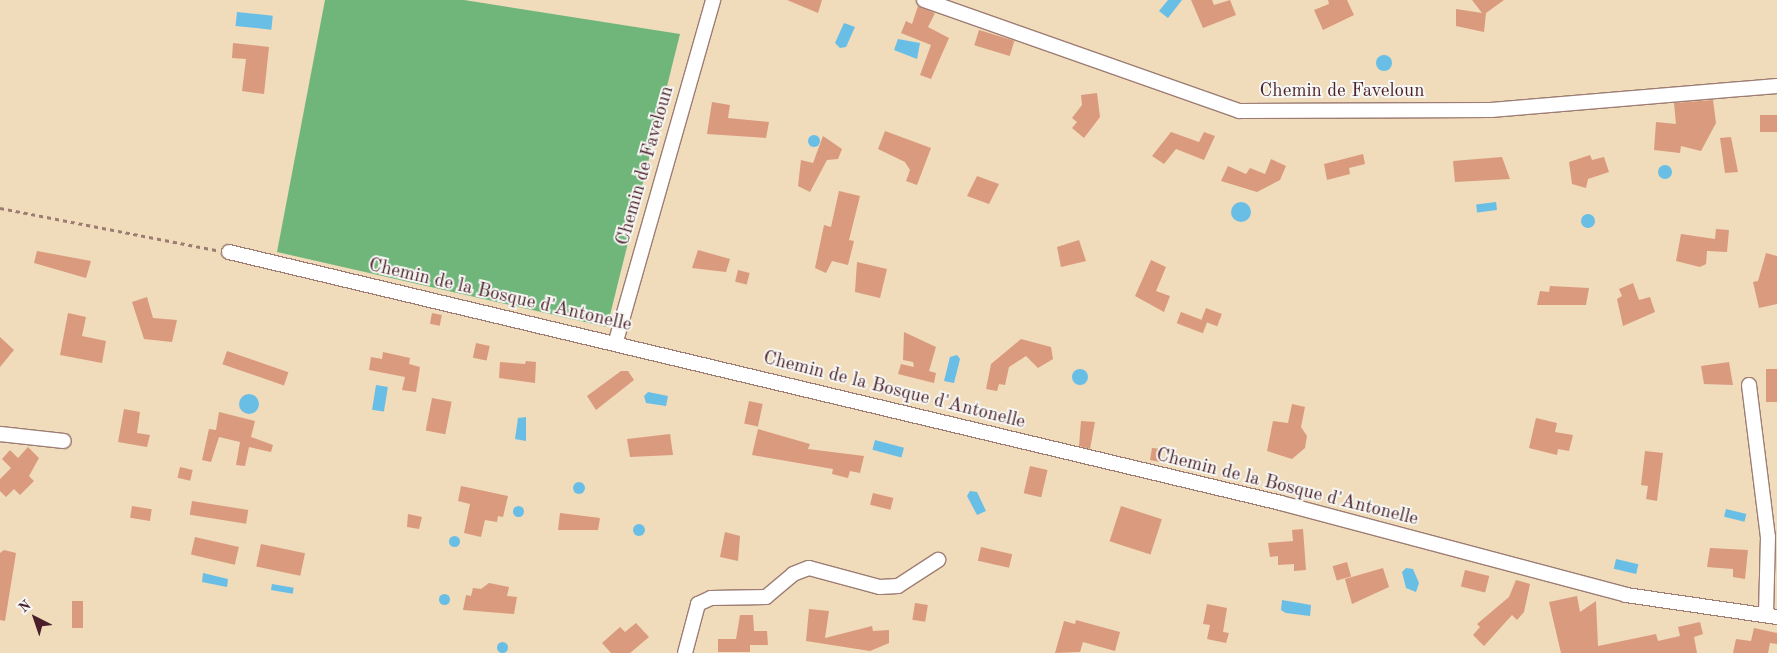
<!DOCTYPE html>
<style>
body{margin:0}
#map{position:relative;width:1777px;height:653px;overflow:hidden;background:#f0dbbb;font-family:"Old Standard TT",serif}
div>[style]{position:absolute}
.forest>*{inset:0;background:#70b67b}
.water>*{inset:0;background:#69bee6;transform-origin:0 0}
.round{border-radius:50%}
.building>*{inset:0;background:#da9a7e;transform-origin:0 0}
.path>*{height:2.5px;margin-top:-1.25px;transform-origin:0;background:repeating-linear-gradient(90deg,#9d7d73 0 4px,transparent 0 8px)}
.roads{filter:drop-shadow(1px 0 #9d7d73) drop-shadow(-1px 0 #9d7d73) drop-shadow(0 1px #9d7d73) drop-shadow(0 -1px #9d7d73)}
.minor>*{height:14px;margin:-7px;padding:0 7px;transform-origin:7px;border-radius:7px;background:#fff}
span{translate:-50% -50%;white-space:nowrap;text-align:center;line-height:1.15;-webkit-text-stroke:4px #f6f6f2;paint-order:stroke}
.street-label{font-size:19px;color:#4a1f2b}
.north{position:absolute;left:10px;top:593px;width:50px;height:50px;-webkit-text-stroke:4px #f6f6f2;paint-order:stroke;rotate:319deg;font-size:14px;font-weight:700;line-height:20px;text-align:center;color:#4a1f2b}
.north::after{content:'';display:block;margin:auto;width:18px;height:22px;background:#4a1f2b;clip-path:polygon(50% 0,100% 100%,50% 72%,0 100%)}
</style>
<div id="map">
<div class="forest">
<i style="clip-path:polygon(325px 0,464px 0,680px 34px,607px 327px,277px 252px)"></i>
</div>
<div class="water">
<i style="clip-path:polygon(1168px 0,1182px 0,1168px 18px,1159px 11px)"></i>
<i style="left:237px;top:12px;width:36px;height:14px;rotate:6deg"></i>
<i style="clip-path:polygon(844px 23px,855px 27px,846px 47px,840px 48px,835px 43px)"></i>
<i style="clip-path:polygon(898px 39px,920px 43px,917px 59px,894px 50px)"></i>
<i class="round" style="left:1376px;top:55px;width:16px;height:16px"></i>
<i class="round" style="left:808px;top:135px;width:12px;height:12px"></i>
<i class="round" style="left:1658px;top:165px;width:14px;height:14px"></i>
<i style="left:1496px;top:202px;width:8px;height:20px;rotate:83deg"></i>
<i class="round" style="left:1231px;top:202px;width:20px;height:20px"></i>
<i class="round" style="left:1581px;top:214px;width:14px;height:14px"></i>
<i style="clip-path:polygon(957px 355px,960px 359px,954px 383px,944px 381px,950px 357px)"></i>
<i class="round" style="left:1072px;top:369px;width:16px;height:16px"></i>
<i style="left:376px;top:385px;width:12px;height:25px;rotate:9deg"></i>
<i style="clip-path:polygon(648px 392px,668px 396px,666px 406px,646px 403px,644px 396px)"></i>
<i class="round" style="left:239px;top:394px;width:20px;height:20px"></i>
<i style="clip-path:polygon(526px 417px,526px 441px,515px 439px,518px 418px)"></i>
<i style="left:875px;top:440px;width:30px;height:10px;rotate:15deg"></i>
<i class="round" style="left:573px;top:482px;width:12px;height:12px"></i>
<i style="clip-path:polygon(970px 491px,977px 492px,986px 511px,977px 515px,967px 496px)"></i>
<i class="round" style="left:512.5px;top:505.5px;width:11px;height:11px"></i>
<i style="left:1726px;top:509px;width:21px;height:8px;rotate:14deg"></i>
<i class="round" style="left:633px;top:524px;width:12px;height:12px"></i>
<i class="round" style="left:448.5px;top:535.5px;width:11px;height:11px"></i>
<i style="left:1616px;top:559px;width:23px;height:10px;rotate:13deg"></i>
<i style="clip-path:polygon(1406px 568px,1413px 569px,1419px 583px,1416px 592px,1406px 588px,1402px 572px)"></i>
<i style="clip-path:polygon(203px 573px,228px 579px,227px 587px,202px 582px)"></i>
<i style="left:272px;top:584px;width:22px;height:6px;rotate:10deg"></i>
<i class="round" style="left:438.5px;top:593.5px;width:11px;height:11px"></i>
<i style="clip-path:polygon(1282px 600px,1311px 605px,1310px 616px,1286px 613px,1281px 610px)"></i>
<i class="round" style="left:496.5px;top:641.5px;width:11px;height:11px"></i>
</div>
<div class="building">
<i style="clip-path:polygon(787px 0,822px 0,818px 13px)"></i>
<i style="clip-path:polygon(1191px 0,1212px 0,1214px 5px,1230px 0,1236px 15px,1203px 28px)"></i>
<i style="clip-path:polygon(1328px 0,1347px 0,1354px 15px,1323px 30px,1314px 10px,1329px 4px)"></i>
<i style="clip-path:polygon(1472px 0,1504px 0,1486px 13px,1484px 32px,1456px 26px,1456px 9px,1482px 13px)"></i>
<i style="clip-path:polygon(918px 6px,935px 13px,928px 27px,949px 38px,931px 79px,920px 75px,931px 45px,901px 33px,906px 21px,912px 24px)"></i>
<i style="left:979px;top:30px;width:37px;height:16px;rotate:17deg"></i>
<i style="clip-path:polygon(233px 43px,269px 47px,264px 94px,242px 91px,246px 59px,232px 58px)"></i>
<i style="clip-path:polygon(1097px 93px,1100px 117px,1084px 138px,1072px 128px,1077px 122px,1072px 118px,1082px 105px,1081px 95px)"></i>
<i style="clip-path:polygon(1713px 100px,1716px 123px,1701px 151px,1681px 146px,1680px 153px,1654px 150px,1656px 122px,1676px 124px,1674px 103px)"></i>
<i style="clip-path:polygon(712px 102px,730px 105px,728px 118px,769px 122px,766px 138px,707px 134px)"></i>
<i style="left:1777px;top:115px;width:17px;height:17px;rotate:90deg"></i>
<i style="clip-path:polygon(885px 131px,931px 148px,917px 185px,906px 181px,910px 170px,905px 162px,878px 149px)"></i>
<i style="clip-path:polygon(1171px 132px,1199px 142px,1204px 132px,1215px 136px,1204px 160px,1176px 149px,1164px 164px,1152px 156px)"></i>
<i style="clip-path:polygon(823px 136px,842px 149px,838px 159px,827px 160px,810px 192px,798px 186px,801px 160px,813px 163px)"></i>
<i style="clip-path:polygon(1731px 137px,1738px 172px,1725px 173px,1720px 138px)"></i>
<i style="clip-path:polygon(1363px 154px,1365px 164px,1349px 168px,1350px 174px,1327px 180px,1324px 164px)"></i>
<i style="clip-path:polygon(1590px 155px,1592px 160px,1604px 157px,1609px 172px,1588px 179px,1586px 188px,1572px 184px,1569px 162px)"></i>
<i style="clip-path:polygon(1502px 157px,1510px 179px,1455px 182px,1453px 161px)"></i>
<i style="clip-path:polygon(1271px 159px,1286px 166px,1280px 180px,1257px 192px,1221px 181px,1228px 166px,1246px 174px,1250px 168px,1265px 174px)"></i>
<i style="clip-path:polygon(977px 176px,999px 184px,989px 204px,967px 196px)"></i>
<i style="clip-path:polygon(839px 191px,860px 196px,849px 240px,854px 241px,848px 265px,832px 261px,826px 273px,815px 268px,824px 225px,831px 227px)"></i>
<i style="clip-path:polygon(1716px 229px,1729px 230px,1727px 252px,1707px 251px,1706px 264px,1700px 267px,1676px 261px,1681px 234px,1715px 239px)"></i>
<i style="clip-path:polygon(1079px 240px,1086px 261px,1061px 267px,1057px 247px)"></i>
<i style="clip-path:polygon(698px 250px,730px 259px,726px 272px,692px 268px)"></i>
<i style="clip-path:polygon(37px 251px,91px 261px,86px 278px,34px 263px)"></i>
<i style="clip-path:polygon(1766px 253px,1777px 256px,1777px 304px,1759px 308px,1753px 282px,1758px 281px)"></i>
<i style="clip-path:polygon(1151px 260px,1166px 267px,1156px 291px,1170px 296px,1164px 312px,1135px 296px)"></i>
<i style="clip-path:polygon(857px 262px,887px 269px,880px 298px,855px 292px)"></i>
<i style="left:738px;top:270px;width:12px;height:12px;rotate:14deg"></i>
<i style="clip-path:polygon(1633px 283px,1639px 300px,1650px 297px,1655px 312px,1623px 326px,1617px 299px,1622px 296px,1619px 289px)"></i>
<i style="clip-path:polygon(1550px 286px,1589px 288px,1586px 305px,1537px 305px,1540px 291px,1549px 292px)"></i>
<i style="clip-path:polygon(147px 297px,153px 318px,177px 320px,172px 342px,144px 339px,132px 302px)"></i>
<i style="left:1206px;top:308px;width:17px;height:13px;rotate:21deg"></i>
<i style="left:1181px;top:312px;width:28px;height:12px;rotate:21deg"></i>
<i style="clip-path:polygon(68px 313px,86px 317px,82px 336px,106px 341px,102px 363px,60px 355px)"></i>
<i style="left:432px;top:313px;width:10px;height:11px;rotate:11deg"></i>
<i style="clip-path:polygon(904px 332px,936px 347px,929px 371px,936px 373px,934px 383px,898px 374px,901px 364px,914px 367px,913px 362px,903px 360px)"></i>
<i style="clip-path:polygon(0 337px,14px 350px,0 367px)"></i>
<i style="clip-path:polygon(1021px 339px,1051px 347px,1053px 359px,1038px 368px,1026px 356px,1009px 367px,1005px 385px,999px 384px,997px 391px,986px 389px,991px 364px)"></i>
<i style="left:476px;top:343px;width:14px;height:15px;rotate:12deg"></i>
<i style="left:227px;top:351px;width:65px;height:14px;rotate:19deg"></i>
<i style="clip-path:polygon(383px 352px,410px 358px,409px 364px,420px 367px,416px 392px,402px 390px,405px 377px,369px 370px,371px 357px,382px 359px)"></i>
<i style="clip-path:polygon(526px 361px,536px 362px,535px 383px,499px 378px,500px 362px,525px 364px)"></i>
<i style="clip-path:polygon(1729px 362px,1733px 385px,1704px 384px,1701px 366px)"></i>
<i style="left:1777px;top:369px;width:33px;height:11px;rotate:90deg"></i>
<i style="clip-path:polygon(621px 371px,628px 371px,634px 380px,596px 410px,587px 396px)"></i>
<i style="left:432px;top:398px;width:20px;height:33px;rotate:11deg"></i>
<i style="left:749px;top:401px;width:14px;height:23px;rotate:12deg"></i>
<i style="clip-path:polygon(1292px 404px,1305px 407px,1301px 427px,1307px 436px,1305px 448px,1292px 459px,1267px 451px,1273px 421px,1288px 423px)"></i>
<i style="clip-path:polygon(124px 409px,140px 412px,137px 433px,150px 435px,147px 447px,118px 442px)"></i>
<i style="clip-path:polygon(219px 412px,255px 421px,251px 437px,273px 445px,271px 452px,249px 447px,245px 466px,236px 465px,240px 442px,219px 437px,211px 462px,202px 460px,209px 429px,216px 430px)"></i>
<i style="clip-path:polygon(1536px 418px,1557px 423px,1555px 432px,1573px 435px,1569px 451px,1558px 449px,1557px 455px,1529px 448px)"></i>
<i style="clip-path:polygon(1081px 421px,1095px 422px,1090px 449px,1079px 446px)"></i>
<i style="clip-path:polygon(758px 429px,810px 444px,808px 449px,864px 456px,860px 473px,850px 471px,848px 478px,832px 474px,833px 469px,752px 455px)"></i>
<i style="clip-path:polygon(670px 434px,673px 455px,630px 457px,627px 439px)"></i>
<i style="clip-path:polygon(28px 447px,39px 458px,29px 476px,34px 481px,20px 495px,14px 489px,6px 497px,0 491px,0 479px,11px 468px,2px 459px,10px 450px,18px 458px)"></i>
<i style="clip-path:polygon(1152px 448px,1163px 449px,1160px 462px,1150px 460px)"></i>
<i style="clip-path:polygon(1645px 451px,1663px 453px,1657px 501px,1646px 499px,1648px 486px,1641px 485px)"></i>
<i style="left:1030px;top:466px;width:18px;height:28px;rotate:13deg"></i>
<i style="left:180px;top:467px;width:13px;height:11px;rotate:13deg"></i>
<i style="clip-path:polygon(461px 486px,508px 496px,503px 517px,498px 516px,497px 522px,485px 520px,481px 537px,464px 533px,470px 504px,458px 501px)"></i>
<i style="left:873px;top:493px;width:21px;height:12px;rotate:14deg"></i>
<i style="left:192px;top:501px;width:57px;height:14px;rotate:9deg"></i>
<i style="left:132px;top:506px;width:20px;height:12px;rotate:9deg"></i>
<i style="left:1121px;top:506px;width:43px;height:37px;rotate:18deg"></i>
<i style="clip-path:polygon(560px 513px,600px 518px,598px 530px,558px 530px)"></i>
<i style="clip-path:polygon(408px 514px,422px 517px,419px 529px,407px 527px)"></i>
<i style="clip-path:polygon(1303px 529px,1306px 570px,1294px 571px,1294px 564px,1278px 565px,1278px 556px,1270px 557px,1268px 543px,1293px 541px,1292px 530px)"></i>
<i style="clip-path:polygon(725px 532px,740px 536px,738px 561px,720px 557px)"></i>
<i style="left:195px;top:537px;width:45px;height:18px;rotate:13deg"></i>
<i style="left:261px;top:544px;width:45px;height:23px;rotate:12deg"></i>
<i style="left:981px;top:547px;width:32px;height:14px;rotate:13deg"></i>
<i style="clip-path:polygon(1710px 548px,1748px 550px,1745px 579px,1733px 577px,1733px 569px,1707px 567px)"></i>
<i style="clip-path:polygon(4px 550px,16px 553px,5px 621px,0 620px,0 553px)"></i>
<i style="left:1347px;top:562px;width:15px;height:15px;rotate:74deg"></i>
<i style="clip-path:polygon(1383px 568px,1389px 587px,1352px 604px,1345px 579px)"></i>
<i style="left:1465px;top:570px;width:25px;height:17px;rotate:14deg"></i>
<i style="clip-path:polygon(1516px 580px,1530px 584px,1524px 612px,1517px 620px,1512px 615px,1484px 646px,1473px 635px,1480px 627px,1477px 624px,1509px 597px)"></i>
<i style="clip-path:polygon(489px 583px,509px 587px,507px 596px,517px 597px,514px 614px,463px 610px,466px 595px,471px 596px,473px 588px,481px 589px)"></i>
<i style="clip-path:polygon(1577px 596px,1580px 612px,1596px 601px,1598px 646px,1656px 634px,1658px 641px,1680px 636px,1678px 627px,1700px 622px,1703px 634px,1694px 637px,1697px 653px,1561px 653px,1549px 602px)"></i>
<i style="left:72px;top:601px;width:11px;height:27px"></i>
<i style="left:915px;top:603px;width:13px;height:17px;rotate:9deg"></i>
<i style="clip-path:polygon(1207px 604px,1227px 608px,1223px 632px,1229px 633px,1226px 643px,1207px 639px,1210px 625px,1203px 624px)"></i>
<i style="clip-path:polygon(809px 609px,829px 611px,825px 638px,872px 626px,873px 631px,889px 630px,889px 643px,870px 651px,806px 641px)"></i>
<i style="clip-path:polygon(740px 615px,753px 615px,754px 631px,767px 631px,768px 645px,750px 645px,750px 652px,718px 652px,718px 639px,736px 639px)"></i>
<i style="clip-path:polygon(1076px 620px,1120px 632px,1115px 651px,1083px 642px,1080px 652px,1055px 653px,1064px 621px,1075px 624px)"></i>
<i style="clip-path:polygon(636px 623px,649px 637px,630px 653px,611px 653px,602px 643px,620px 627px,625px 632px)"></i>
<i style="clip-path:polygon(1754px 628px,1777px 633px,1777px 644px,1770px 643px,1768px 653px,1733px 653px,1736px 639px,1751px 641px)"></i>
</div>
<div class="path">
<i style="left:0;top:208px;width:221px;rotate:11deg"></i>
</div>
<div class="roads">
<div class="minor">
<i style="left:924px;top:0;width:334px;rotate:19.4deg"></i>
<i style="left:1239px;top:111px;width:252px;rotate:-0.2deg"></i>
<i style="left:1491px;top:110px;width:287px;rotate:-4.8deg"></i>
<i style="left:229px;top:252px;width:1082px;rotate:13.42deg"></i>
<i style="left:1281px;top:503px;width:357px;rotate:14.9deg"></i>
<i style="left:1626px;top:595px;width:153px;rotate:8.3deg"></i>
<i style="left:616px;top:341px;width:355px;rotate:-74.1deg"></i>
<i style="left:1749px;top:385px;width:153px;rotate:82.9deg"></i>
<i style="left:1768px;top:537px;width:77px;rotate:91.5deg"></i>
<i style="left:0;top:434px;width:64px;rotate:6.2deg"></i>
<i style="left:685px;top:653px;width:51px;rotate:-75.1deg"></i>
<i style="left:698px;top:604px;width:14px;rotate:-25deg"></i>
<i style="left:711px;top:598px;width:55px;rotate:-1deg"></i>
<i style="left:766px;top:597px;width:35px;rotate:-40deg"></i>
<i style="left:793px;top:574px;width:17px;rotate:-21deg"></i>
<i style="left:809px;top:568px;width:73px;rotate:15deg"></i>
<i style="left:880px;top:587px;width:18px;rotate:-3deg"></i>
<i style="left:898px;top:586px;width:48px;rotate:-33deg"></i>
</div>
</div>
<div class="street-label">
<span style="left:1342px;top:92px">Chemin de Faveloun</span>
<span style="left:646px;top:166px;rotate:-74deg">Chemin de Faveloun</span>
<span style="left:500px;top:296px;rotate:13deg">Chemin de la Bosque d'Antonelle</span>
<span style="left:894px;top:391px;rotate:14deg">Chemin de la Bosque d'Antonelle</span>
<span style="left:1287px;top:488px;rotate:14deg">Chemin de la Bosque d'Antonelle</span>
</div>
<div class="north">N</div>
</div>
